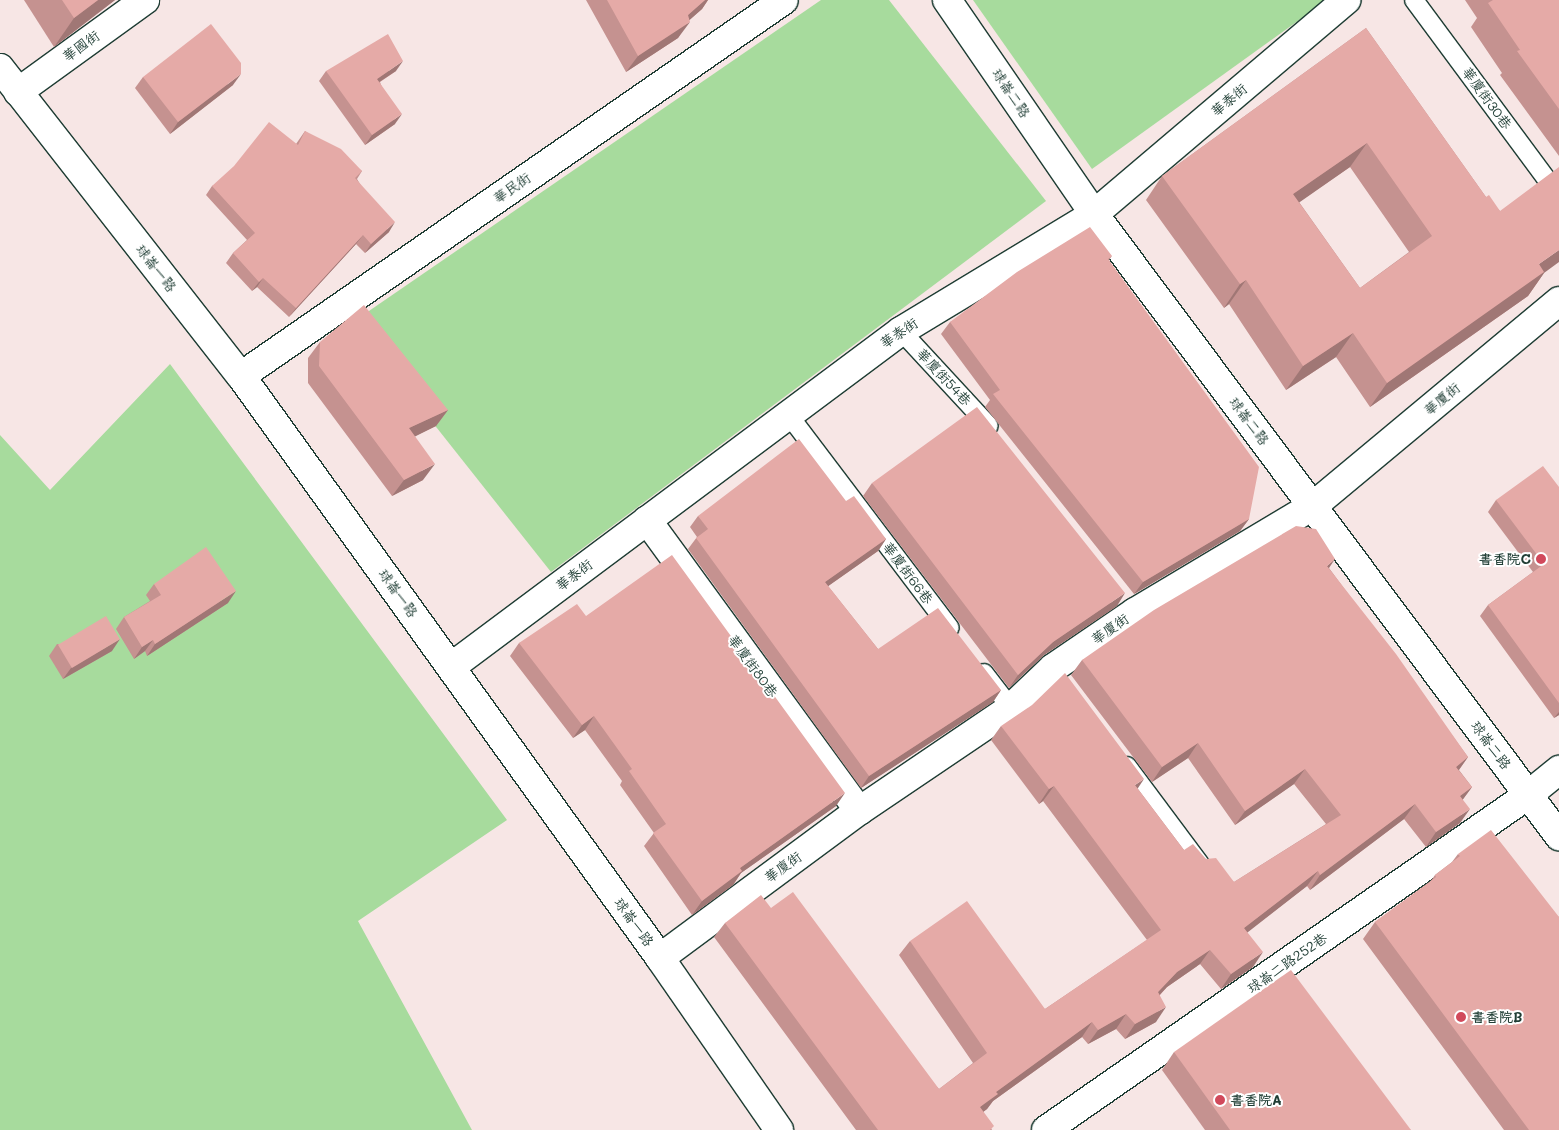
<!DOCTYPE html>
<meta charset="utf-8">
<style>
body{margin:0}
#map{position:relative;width:1559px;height:1130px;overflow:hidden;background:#f7e6e5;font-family:Mali,"LXGW WenKai TC",sans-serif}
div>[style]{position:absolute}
.green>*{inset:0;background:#a7db9d}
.roads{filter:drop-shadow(1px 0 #1f3d34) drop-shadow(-1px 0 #1f3d34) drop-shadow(0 1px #1f3d34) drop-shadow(0 -1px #1f3d34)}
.service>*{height:18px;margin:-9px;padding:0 9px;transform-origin:9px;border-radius:9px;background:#fff}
.minor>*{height:28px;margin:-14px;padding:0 14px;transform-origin:14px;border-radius:14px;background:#fff}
.wall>*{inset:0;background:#c59290}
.shaded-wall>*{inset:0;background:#a07775}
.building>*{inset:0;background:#e5aaa7;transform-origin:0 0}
.dots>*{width:14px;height:14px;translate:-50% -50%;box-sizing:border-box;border:2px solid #fff;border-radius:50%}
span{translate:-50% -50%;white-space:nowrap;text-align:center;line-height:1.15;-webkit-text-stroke:4px #fff;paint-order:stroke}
.street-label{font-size:14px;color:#1f3d34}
.poi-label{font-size:14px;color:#1f3d34;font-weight:700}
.right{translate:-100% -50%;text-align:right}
.left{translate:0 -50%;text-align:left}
</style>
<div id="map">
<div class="green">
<i style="clip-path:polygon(821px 0,889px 0,1046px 201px,551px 572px,353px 322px)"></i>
<i style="clip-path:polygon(973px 0,1327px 0,1092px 169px)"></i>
<i style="clip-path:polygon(170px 364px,507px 820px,358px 921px,472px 1130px,0 1130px,0 435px,50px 490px)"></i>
</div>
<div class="roads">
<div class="service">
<i style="left:1414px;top:0;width:244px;rotate:53.5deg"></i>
<i style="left:901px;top:331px;width:129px;rotate:47.2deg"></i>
<i style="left:788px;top:414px;width:268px;rotate:52.9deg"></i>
<i style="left:984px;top:673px;width:44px;rotate:52.4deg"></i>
<i style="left:1127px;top:766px;width:122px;rotate:53.3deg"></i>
</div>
<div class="minor">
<i style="left:947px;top:0;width:260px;rotate:55.5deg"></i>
<i style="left:1094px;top:214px;width:777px;rotate:53.22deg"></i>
<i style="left:0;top:68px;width:391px;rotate:52deg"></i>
<i style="left:241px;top:376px;width:717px;rotate:54.25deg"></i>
<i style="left:660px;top:958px;width:209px;rotate:55.3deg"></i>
<i style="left:18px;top:92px;width:157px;rotate:-35.9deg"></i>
<i style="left:241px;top:376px;width:660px;rotate:-34.7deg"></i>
<i style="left:647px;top:520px;width:360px;rotate:53.9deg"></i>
<i style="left:451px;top:667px;width:562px;rotate:-36.75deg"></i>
<i style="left:901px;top:331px;width:226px;rotate:-31.2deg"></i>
<i style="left:1094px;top:214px;width:331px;rotate:-40.3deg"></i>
<i style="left:660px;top:958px;width:247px;rotate:-36.5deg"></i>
<i style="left:859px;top:811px;width:184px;rotate:-34.1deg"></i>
<i style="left:1011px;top:708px;width:58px;rotate:-43.6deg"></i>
<i style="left:1053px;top:668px;width:99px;rotate:-34.3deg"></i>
<i style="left:1135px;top:612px;width:207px;rotate:-30.8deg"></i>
<i style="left:1313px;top:506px;width:320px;rotate:-39.8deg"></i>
<i style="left:1046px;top:1130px;width:587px;rotate:-34.8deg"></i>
<i style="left:1528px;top:795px;width:40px;rotate:-39deg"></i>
</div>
</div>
<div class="wall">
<i style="clip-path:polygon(24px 0,115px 0,54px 47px)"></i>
<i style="clip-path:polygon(586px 0,708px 0,702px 9px,689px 20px,678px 38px,626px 72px)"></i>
<i style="clip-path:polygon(1465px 0,1559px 0,1559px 156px,1500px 75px,1502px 73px,1471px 27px,1477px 18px)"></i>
<i style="clip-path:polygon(evenodd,1366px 28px,1486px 197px,1500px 211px,1544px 273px,1528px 296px,1370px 407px,1336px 357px,1286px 390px,1229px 304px,1224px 308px,1146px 200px,1162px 176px,1366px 28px,1350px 167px,1409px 252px,1360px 288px,1299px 202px,1350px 167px)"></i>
<i style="clip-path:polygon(326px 71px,396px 71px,380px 82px,395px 124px,365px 145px,319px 81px)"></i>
<i style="clip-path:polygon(143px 77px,233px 85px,170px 134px,135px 88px)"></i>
<i style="clip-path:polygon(305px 131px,362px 171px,357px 179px,389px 232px,365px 253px,356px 244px,289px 317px,257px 287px,252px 291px,226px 263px,233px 253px,247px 240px,206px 195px,212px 186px,296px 144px)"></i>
<i style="clip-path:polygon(1112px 256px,1109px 260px,1249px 519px,1240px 531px,1134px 594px,985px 407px,990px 400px,941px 334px,950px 322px)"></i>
<i style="clip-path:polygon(320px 342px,448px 410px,436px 426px,415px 436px,423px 480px,392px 496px,308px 383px,308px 358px)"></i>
<i style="clip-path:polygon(872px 483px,1117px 606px,1044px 655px,1009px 688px,863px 496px)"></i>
<i style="clip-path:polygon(1559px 487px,1559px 715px,1554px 718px,1480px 616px,1488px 605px,1533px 572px,1488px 512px,1496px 500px)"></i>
<i style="clip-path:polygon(846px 501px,886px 539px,878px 551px,828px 586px,878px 649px,1001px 690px,993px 702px,861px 788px,688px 549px,697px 537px,690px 527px,698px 516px)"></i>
<i style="clip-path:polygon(1329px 568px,1468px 757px,1459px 770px,1472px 787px,1463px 799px,1460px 823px,1426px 847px,1404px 819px,1310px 890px,1307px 886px,1247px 932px,1253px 967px,1221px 989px,1200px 964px,1167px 987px,1160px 995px,1156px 1022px,1125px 1039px,1116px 1029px,1088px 1044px,1082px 1037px,993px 1101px,987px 1109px,983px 1112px,992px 1130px,856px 1130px,714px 937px,725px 923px,771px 908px,939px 1089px,973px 1063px,899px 955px,910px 941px,1045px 1009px,1147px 940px,1043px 801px,1039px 804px,991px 740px,1001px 726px,1138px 789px,1184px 850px,1206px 859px,1234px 882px,1326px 824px,1294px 784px,1235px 825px,1188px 758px,1152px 782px,1071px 675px,1082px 660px)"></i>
<i style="clip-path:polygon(154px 584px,228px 603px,147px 656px,145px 651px,134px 659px,116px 629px,124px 617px,150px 601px,146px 595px)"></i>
<i style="clip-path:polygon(586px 616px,836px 806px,741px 873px,733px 885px,692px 915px,644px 846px,654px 833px,620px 785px,622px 781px,585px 730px,573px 738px,510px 656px,519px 643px)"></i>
<i style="clip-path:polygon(57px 644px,112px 651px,63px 679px,49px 656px)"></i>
<i style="clip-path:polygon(1458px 854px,1559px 917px,1559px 1130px,1504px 1130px,1363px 939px,1375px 922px,1430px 882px,1435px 875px,1452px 862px)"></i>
<i style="clip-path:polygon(1174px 1052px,1411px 1130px,1205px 1130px,1162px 1070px)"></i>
</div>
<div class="shaded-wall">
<i style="clip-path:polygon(98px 0,115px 0,54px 47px,74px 18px)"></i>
<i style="clip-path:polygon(705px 0,708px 0,702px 9px,684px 25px,690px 22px,678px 38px,626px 72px,638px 56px,688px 15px)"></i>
<i style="clip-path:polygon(403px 61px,396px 71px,370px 88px,377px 79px)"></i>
<i style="clip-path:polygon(241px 74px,233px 85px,170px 134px,178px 122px)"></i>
<i style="clip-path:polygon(402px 114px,395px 124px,365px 145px,372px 135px)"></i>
<i style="clip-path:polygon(1367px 143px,1350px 167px,1277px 218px,1293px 194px)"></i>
<i style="clip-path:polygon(395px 222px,389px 232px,365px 253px,371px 244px)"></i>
<i style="clip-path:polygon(363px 235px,356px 244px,289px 317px,296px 308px)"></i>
<i style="clip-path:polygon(1559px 250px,1559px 262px,1544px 273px,1528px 296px,1370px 407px,1387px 383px,1539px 264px)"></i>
<i style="clip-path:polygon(263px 278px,257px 287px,252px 291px,259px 282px)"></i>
<i style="clip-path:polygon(1246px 280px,1229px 304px,1224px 308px,1240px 284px)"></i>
<i style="clip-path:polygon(1353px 333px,1336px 357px,1286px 390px,1303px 366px)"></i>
<i style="clip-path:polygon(448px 410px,436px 426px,398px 445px,409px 428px)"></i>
<i style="clip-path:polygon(435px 464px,423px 480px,392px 496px,404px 480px)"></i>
<i style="clip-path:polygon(1249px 519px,1240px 531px,1134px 594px,1143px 582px)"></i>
<i style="clip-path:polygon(886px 539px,878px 551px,817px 594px,825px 582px)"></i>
<i style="clip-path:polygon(1335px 559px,1325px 574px,1327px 566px)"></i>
<i style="clip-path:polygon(236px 591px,228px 603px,147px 656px,155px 644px)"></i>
<i style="clip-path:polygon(1125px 593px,1117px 606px,1044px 655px,1009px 688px,1018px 675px,1053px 642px)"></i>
<i style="clip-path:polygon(120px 639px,112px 651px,63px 679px,71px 668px)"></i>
<i style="clip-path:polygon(153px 640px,145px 651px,134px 659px,142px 647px)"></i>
<i style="clip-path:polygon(1001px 690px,993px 702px,861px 788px,869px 776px)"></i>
<i style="clip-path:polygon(1559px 712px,1559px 715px,1554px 718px)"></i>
<i style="clip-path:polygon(594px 716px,585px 730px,573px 738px,582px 725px)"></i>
<i style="clip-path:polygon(1198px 743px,1188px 758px,1152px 782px,1162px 767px)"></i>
<i style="clip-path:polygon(1468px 757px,1458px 771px,1456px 767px)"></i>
<i style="clip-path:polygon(1305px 769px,1294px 784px,1235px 825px,1245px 811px)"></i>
<i style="clip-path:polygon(1144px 779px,1134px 794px,1135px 785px)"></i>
<i style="clip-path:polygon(1054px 786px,1043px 801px,1039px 804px,1049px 789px)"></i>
<i style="clip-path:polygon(1472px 787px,1461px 802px,1460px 796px)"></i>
<i style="clip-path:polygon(845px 793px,836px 806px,741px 873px,733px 885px,692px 915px,702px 901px,740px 868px)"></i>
<i style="clip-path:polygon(1415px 804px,1404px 819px,1310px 890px,1320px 875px)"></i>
<i style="clip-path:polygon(1470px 809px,1460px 823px,1426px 847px,1436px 832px)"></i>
<i style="clip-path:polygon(1318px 871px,1307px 886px,1234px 943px,1244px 928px)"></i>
<i style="clip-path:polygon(1210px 950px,1200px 964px,1167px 987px,1148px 1007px,1158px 992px,1177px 972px)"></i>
<i style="clip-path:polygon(1263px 952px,1253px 967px,1221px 989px,1231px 974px)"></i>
<i style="clip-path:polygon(1166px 1007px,1156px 1022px,1125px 1039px,1135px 1024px)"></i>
<i style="clip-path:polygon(1126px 1014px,1116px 1029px,1088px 1044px,1098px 1030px)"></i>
<i style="clip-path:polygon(1092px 1022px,1082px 1037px,993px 1101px,987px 1109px,970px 1122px,980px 1107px,996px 1092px)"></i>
</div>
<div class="building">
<i style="clip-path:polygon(62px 0,98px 0,74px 18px)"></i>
<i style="clip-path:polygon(607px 0,705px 0,688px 15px,690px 22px,638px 56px)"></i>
<i style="clip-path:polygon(1493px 0,1559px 0,1559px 109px,1517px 51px,1520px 50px,1488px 3px)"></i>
<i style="clip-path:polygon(211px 24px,241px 63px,241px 74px,178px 122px,143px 77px)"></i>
<i style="clip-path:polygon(evenodd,1366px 28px,1486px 197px,1489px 195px,1500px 211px,1559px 167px,1559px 250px,1539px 264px,1544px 272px,1387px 383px,1353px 333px,1303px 366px,1246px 280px,1240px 284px,1162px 176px,1366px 28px,1367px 143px,1432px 236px,1360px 288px,1293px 194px,1367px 143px)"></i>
<i style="clip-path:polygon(388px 34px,403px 61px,377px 79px,402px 114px,372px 135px,326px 71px)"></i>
<i style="clip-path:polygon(269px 122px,298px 145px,305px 131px,341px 149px,362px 171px,355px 178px,395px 222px,371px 244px,363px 235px,296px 308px,263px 278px,259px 282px,233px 253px,255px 233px,212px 186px,234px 166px)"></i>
<i style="clip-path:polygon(1090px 227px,1112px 256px,1108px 259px,1259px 467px,1249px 519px,1143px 582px,993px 394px,1000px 390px,950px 322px,1017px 272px)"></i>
<i style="clip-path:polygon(364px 305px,448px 410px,409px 428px,435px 464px,404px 480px,319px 366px,320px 342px)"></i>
<i style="clip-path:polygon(977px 407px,1125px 593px,1053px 642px,1018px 675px,872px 483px)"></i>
<i style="clip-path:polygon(799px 439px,846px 501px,854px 496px,886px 539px,825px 582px,878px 649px,938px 608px,1001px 690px,869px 776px,696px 538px,708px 529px,698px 516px)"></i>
<i style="clip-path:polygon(1543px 466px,1559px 487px,1559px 703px,1488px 605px,1544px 564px,1496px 500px)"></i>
<i style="clip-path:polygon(1296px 526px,1316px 529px,1335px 559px,1327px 566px,1396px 654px,1468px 757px,1456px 767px,1472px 787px,1460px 796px,1470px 809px,1436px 832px,1415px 804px,1320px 875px,1318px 871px,1244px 928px,1263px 952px,1231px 974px,1210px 950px,1177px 972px,1158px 992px,1166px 1007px,1135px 1024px,1126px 1014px,1098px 1030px,1092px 1022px,996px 1092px,998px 1094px,980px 1107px,994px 1126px,990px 1130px,878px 1130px,725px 923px,761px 895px,771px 908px,793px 892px,939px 1089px,987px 1053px,910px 941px,967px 901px,1045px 1009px,1161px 930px,1054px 786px,1049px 789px,1001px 726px,1032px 705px,1065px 673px,1144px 779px,1135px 785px,1184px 850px,1193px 844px,1206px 859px,1216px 858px,1234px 882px,1341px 815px,1305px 769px,1245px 811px,1198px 743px,1162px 767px,1082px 660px,1154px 610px)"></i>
<i style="clip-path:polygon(206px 547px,236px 591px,155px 644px,153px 640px,142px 647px,124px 617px,161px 595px,154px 584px)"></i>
<i style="clip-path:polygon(672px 555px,845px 793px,740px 868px,742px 871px,702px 901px,653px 833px,666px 824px,629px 771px,632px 769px,594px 716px,582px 725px,519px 643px,577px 604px,586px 616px)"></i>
<i style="left:106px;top:616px;width:27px;height:56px;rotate:59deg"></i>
<i style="clip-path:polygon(1491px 830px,1559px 917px,1559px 1130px,1529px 1130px,1375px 922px,1436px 877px,1435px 875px,1460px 856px,1458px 854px)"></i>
<i style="clip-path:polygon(1291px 970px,1411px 1130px,1230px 1130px,1174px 1052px)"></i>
</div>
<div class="dots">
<i style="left:1541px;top:559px;background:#d1495b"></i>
<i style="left:1461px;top:1017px;background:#d1495b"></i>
<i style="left:1220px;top:1100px;background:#d1495b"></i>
</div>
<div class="street-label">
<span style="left:81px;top:46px;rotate:-36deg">華國街</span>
<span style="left:1011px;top:93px;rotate:56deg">球崙二路</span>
<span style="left:1487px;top:98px;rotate:54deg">華廈街30巷</span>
<span style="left:1229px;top:100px;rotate:-40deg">華泰街</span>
<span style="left:512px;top:188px;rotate:-35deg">華民街</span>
<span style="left:156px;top:268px;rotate:52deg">球崙一路</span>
<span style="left:899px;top:333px;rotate:-34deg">華泰街</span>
<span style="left:944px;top:377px;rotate:47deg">華廈街54巷</span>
<span style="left:1442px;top:399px;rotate:-40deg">華廈街</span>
<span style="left:1249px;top:421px;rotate:53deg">球崙二路</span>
<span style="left:908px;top:573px;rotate:53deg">華廈街66巷</span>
<span style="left:574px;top:575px;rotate:-37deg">華泰街</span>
<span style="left:398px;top:593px;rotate:54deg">球崙一路</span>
<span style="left:1110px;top:629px;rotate:-35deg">華廈街</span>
<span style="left:753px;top:666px;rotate:54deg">華廈街80巷</span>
<span style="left:1491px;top:745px;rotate:53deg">球崙二路</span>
<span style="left:783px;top:867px;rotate:-36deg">華廈街</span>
<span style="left:634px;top:922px;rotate:54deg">球崙一路</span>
<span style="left:1287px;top:963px;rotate:-35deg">球崙二路252巷</span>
</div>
<div class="poi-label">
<span class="right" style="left:1531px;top:559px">書香院C</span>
<span class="left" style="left:1471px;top:1017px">書香院B</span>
<span class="left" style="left:1230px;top:1100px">書香院A</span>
</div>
</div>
